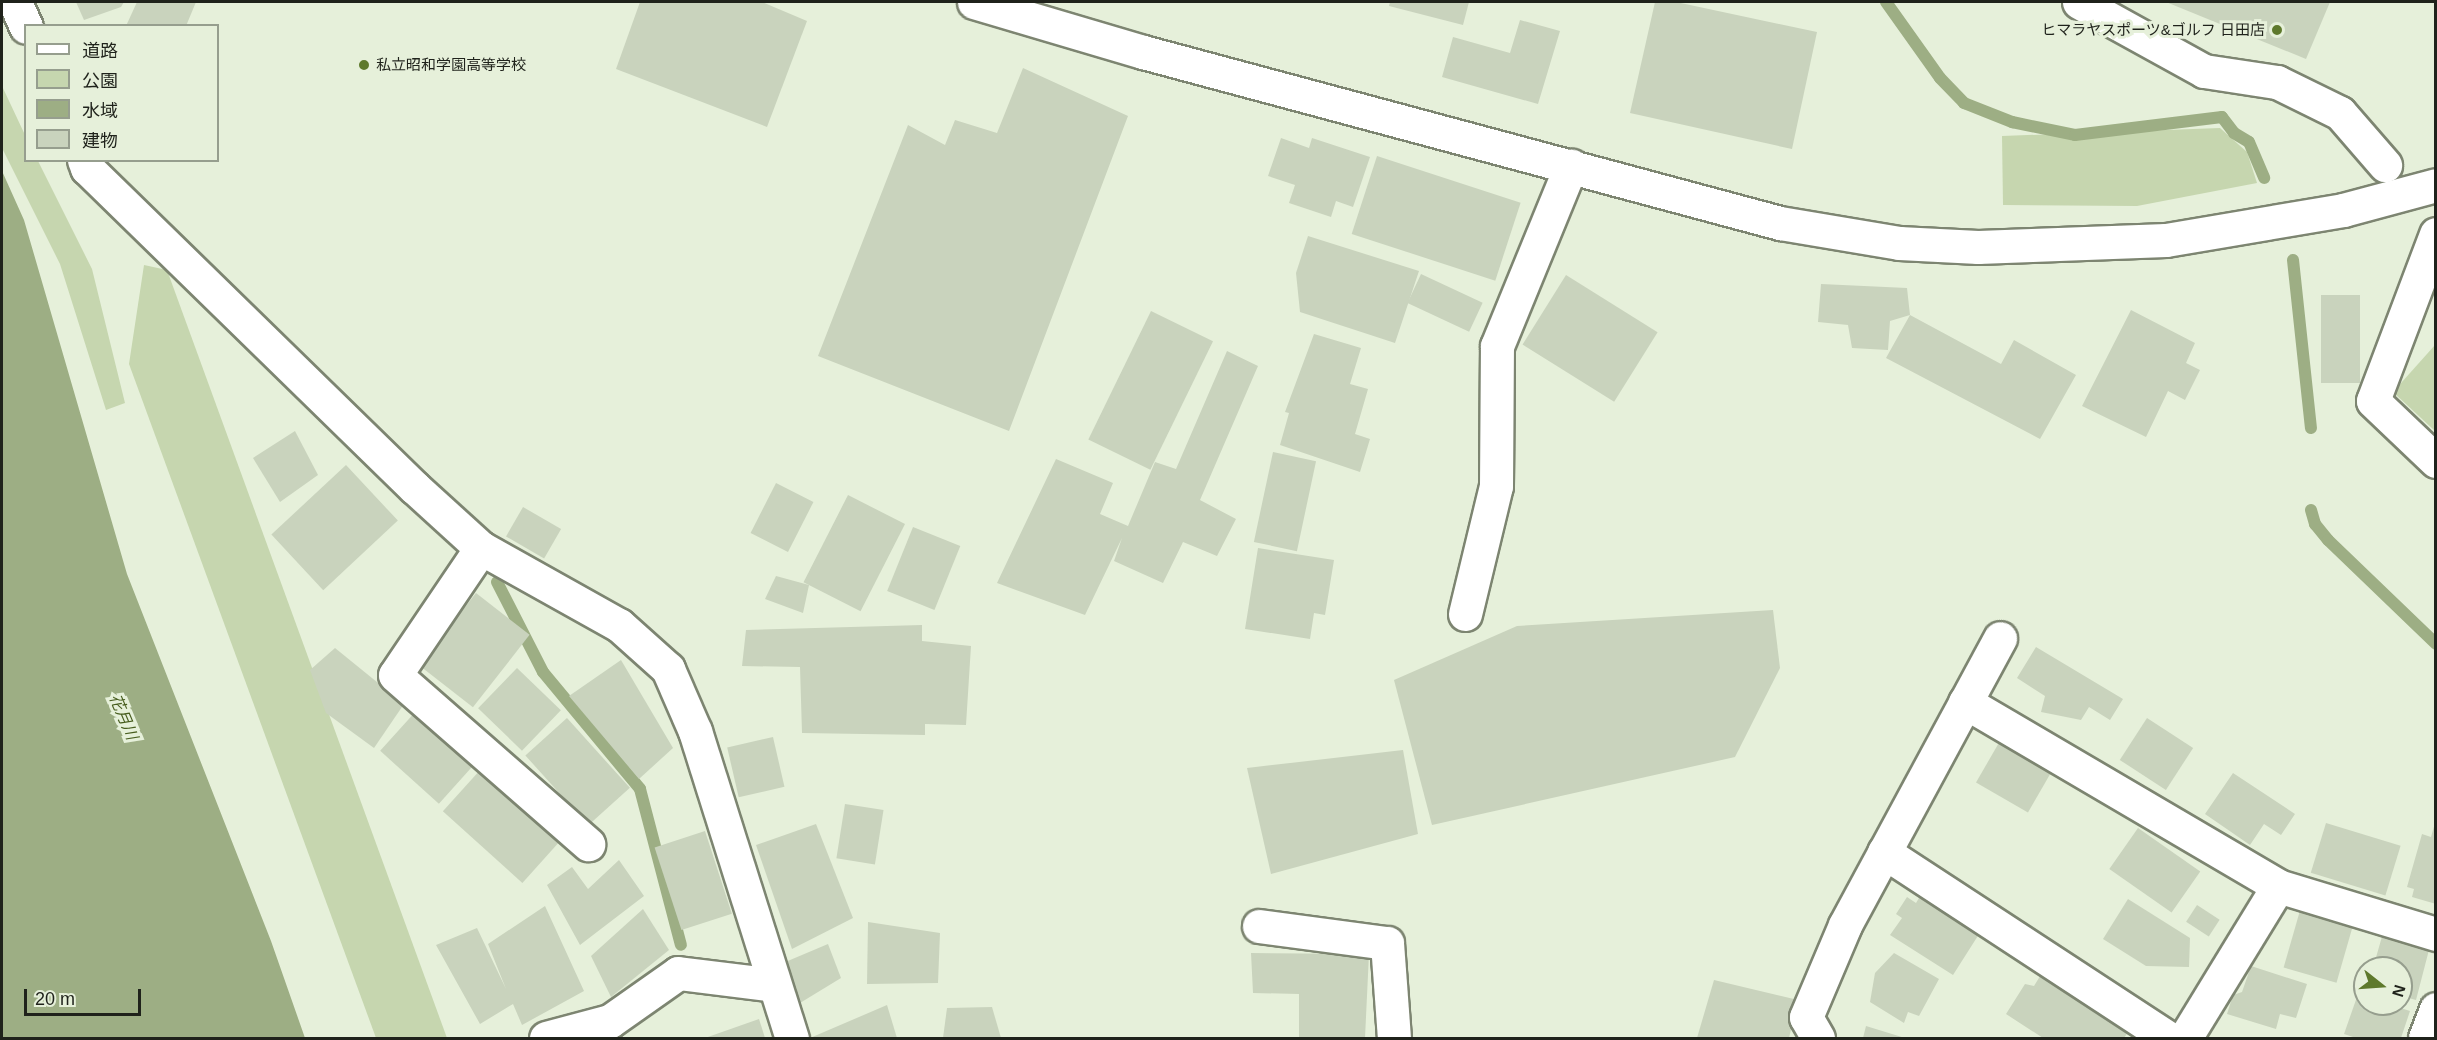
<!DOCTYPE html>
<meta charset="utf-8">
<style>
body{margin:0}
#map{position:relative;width:2437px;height:1040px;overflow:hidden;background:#e6f0da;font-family:Arial,"Noto Sans JP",sans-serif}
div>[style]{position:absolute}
.green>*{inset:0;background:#c6d6af}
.water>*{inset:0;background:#9dae84}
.stream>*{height:12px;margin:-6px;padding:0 6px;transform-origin:6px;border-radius:6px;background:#9dae84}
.building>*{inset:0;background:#c9d3bd;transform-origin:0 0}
.roads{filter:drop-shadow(2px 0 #7d8571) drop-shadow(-2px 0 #7d8571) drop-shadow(0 2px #7d8571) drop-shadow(0 -2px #7d8571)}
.minor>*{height:33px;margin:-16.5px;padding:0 16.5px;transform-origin:16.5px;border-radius:16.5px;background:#fff}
.dots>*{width:16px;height:16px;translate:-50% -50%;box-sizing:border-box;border:3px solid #e6f0da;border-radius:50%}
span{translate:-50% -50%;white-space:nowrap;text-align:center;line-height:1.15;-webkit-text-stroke:6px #e6f0da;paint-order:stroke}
.poi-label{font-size:15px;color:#1f221b}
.right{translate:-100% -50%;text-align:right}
.left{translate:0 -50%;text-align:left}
.water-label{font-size:16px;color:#485e1f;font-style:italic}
.frame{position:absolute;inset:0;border:3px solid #1f221b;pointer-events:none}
.legend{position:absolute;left:24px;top:24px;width:195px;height:138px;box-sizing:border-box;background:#e6f0da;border:2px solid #969e8e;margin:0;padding:8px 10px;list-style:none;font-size:18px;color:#1f221b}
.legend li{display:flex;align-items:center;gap:12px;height:30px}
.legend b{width:30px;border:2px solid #969e8e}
.north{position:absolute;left:2353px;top:956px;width:60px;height:60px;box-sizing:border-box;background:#e6f0da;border:2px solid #969e8e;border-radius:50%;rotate:107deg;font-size:16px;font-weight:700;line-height:24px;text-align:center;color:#1f221b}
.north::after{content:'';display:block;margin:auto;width:21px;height:27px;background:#5e792c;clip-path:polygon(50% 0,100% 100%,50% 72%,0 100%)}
.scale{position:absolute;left:24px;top:989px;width:117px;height:27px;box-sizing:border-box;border:3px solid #1f221b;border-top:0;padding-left:8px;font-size:18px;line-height:21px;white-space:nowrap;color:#1f221b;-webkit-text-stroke:4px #e6f0da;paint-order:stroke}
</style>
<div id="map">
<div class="green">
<i style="clip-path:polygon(2px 86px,25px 135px,26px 160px,38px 161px,92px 269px,125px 403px,106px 410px,60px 264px,2px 148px)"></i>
<i style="clip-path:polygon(2220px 128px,2247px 152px,2257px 183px,2137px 206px,2003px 205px,2002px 136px)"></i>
<i style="clip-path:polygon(144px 265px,167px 270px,447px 1038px,376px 1038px,129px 364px)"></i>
<i style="clip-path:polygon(2435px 345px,2435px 431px,2393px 392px)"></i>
</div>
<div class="water">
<i style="clip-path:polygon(2px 171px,24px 220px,127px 574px,271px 941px,305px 1038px,2px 1038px)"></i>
</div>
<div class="stream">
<i style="left:1886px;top:2px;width:93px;rotate:54.6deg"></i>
<i style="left:1940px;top:78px;width:35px;rotate:46deg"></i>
<i style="left:1964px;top:103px;width:52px;rotate:21.6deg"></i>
<i style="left:2012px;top:122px;width:64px;rotate:11.7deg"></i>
<i style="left:2075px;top:135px;width:148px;rotate:-7deg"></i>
<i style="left:2222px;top:117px;width:20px;rotate:53deg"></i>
<i style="left:2234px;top:133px;width:17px;rotate:31deg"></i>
<i style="left:2249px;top:142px;width:39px;rotate:67deg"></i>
<i style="left:2293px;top:260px;width:169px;rotate:83.9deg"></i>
<i style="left:2311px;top:510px;width:15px;rotate:74deg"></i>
<i style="left:2315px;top:524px;width:21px;rotate:51deg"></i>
<i style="left:2328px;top:540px;width:150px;rotate:43.9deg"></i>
<i style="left:497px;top:582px;width:101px;rotate:62.9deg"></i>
<i style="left:543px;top:672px;width:152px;rotate:50.3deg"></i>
<i style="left:640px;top:789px;width:161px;rotate:75.3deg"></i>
</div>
<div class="building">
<i style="clip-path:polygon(76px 2px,124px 2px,121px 7px,84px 20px)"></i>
<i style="clip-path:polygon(137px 2px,196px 2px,186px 26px,126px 26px)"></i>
<i style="clip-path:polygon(640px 2px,762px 2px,807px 21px,767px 127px,616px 69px)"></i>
<i style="clip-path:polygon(1390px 2px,1469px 2px,1463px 25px,1389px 6px)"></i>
<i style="clip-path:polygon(1655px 2px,1676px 2px,1817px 32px,1792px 149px,1630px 113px)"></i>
<i style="clip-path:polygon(2166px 2px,2330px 2px,2306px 59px)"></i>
<i style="clip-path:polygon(1520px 20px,1560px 31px,1538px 104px,1442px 77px,1453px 37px,1510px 53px)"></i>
<i style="clip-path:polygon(1023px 68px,1128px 116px,1009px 431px,818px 356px,908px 125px,945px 145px,955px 120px,997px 133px)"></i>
<i style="clip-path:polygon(1281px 138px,1309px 148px,1312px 138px,1370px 157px,1353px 207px,1336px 201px,1331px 217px,1289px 203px,1295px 185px,1268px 176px)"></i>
<i style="left:1377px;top:156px;width:151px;height:82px;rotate:18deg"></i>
<i style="clip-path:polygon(1308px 236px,1419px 271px,1395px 343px,1300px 312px,1296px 273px)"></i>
<i style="left:1421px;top:274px;width:68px;height:32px;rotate:25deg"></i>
<i style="left:1566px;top:275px;width:108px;height:82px;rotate:32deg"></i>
<i style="clip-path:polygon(1821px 284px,1907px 288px,1910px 315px,1890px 321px,1888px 350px,1852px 348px,1848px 325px,1818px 322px)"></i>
<i style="left:2321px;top:295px;width:39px;height:88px"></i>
<i style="clip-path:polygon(2131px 310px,2195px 343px,2186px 363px,2200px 370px,2185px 400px,2168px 391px,2146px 437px,2082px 406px)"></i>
<i style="left:1151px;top:311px;width:69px;height:143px;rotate:26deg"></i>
<i style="clip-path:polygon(1910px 315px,2001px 364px,2014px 340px,2076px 375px,2040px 439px,1886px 358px)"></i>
<i style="clip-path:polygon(1314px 334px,1361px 348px,1350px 384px,1368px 389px,1355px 434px,1370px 439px,1360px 472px,1280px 445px,1289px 413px,1285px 412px)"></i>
<i style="clip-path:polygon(1227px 351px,1258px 366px,1200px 500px,1236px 519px,1217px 556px,1183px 542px,1163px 583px,1114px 561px,1122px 538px,1085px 615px,997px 583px,1056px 459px,1113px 483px,1100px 514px,1128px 526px,1155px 462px,1176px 469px)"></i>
<i style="clip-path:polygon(295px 431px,318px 475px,280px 502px,253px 458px)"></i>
<i style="left:1273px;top:452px;width:44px;height:92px;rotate:12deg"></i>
<i style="left:346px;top:465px;width:76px;height:102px;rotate:47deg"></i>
<i style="left:776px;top:483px;width:42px;height:56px;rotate:27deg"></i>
<i style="left:848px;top:495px;width:64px;height:98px;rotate:27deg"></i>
<i style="left:523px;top:507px;width:44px;height:34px;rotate:30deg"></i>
<i style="left:913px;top:527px;width:51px;height:69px;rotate:22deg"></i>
<i style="clip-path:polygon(1258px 548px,1334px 560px,1325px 615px,1314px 613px,1310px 639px,1245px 629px)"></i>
<i style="clip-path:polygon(776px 576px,809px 585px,803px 613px,765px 599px)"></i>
<i style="left:476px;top:593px;width:68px;height:92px;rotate:38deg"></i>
<i style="clip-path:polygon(1773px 610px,1780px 668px,1735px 757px,1432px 825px,1394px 680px,1517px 626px)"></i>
<i style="clip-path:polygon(922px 625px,922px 641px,971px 646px,966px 725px,925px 724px,925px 735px,802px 733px,800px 667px,742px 666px,746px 630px)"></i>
<i style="clip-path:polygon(2036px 647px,2123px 699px,2110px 720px,2089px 707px,2081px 720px,2041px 712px,2045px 696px,2017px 678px)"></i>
<i style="clip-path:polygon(335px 648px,404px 704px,374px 748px,326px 713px,310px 670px)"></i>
<i style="clip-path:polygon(621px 660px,673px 748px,639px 779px,569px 696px)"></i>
<i style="left:517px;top:668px;width:61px;height:56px;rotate:44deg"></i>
<i style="left:417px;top:710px;width:79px;height:55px;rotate:42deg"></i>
<i style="left:567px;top:718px;width:94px;height:56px;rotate:48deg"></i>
<i style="left:2147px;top:718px;width:55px;height:50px;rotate:33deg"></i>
<i style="left:2004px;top:734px;width:60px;height:56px;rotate:30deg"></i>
<i style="left:773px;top:737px;width:51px;height:47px;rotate:77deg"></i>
<i style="clip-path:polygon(1403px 750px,1418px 834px,1271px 874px,1247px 768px)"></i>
<i style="left:481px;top:769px;width:107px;height:57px;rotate:42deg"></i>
<i style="clip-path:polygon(2233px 773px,2295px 814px,2281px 835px,2264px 824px,2250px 845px,2205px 814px)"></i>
<i style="left:845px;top:804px;width:39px;height:55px;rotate:9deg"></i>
<i style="left:2326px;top:823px;width:78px;height:52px;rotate:17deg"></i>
<i style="clip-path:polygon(2435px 823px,2436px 823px,2436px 904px,2412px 897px,2414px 889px,2407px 887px,2422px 834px,2431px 837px)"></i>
<i style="clip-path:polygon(816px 824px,853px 918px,792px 949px,756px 845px)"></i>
<i style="left:2138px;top:828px;width:76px;height:50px;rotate:35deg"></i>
<i style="left:705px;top:831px;width:87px;height:53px;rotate:72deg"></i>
<i style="clip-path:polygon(619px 860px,644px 896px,580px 945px,547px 885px,572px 867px,588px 889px)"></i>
<i style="clip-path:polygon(1922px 893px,1981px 931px,1953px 975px,1890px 935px,1902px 918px,1896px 914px,1907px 897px,1916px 903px)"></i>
<i style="clip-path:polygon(2128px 899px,2190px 938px,2189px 967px,2146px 966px,2103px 939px)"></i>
<i style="left:2197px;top:905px;width:27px;height:20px;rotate:33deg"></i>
<i style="clip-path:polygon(545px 906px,584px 991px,522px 1025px,513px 1004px,480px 1024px,436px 945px,477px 928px,506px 989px,488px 944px)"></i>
<i style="left:2301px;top:907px;width:55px;height:63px;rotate:16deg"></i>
<i style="clip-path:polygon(643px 909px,669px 950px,611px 997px,591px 956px)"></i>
<i style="clip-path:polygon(868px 922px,940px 933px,938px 983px,867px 984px)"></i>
<i style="clip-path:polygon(2383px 933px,2430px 946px,2416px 1000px,2401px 996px,2401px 968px,2373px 968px)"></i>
<i style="clip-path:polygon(828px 944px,841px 978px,800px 1003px,783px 963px)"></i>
<i style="clip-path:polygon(1251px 953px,1369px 954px,1365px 1038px,1299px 1038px,1299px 994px,1253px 993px)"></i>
<i style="clip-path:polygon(1894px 953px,1939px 979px,1919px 1016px,1908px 1012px,1904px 1023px,1870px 1002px,1875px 973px)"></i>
<i style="clip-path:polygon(2251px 966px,2307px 984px,2296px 1018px,2280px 1014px,2276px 1029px,2227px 1014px,2233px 995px,2242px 992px)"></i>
<i style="clip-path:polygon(2045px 968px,2133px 1025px,2124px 1038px,2043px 1038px,2006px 1014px,2025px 984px,2034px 986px)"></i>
<i style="clip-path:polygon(1714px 980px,1798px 1000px,1789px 1038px,1697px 1038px)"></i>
<i style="clip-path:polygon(2358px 994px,2365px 996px,2365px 1004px,2388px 1004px,2410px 1011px,2401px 1038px,2356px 1038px,2344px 1034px)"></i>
<i style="clip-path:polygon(887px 1005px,897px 1038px,810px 1038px)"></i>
<i style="clip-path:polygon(992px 1007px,1001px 1038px,943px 1038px,947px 1008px)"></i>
<i style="clip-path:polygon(759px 1019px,765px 1038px,705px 1038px)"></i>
<i style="clip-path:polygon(1866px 1026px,1905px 1038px,1863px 1038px)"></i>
</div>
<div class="roads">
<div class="minor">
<i style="left:15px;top:2px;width:27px;rotate:66deg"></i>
<i style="left:974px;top:2px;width:176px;rotate:16.5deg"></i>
<i style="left:1143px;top:52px;width:660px;rotate:15.03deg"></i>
<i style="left:1780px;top:223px;width:121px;rotate:9.5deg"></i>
<i style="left:1899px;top:243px;width:79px;rotate:2.9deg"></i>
<i style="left:1978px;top:247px;width:188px;rotate:-2.1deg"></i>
<i style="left:2166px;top:240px;width:180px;rotate:-9.6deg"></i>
<i style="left:2343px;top:210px;width:96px;rotate:-15deg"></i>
<i style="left:2079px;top:2px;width:143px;rotate:28.9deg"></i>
<i style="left:2204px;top:71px;width:74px;rotate:8.6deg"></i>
<i style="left:2277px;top:82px;width:70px;rotate:26.2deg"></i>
<i style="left:2340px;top:113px;width:69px;rotate:49.1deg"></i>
<i style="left:84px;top:160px;width:9px;rotate:69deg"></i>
<i style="left:87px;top:168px;width:458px;rotate:44.3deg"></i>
<i style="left:415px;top:488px;width:89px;rotate:42.3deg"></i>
<i style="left:481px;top:548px;width:158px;rotate:29.2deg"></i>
<i style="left:619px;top:625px;width:66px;rotate:41.9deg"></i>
<i style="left:668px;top:669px;width:68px;rotate:66.5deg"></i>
<i style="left:695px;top:731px;width:322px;rotate:72.5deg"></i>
<i style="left:2436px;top:234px;width:178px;rotate:110.7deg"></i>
<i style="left:2373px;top:401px;width:87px;rotate:43.6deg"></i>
<i style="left:481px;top:548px;width:153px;rotate:124.1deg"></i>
<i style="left:395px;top:675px;width:257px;rotate:41.2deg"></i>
<i style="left:1465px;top:614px;width:132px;rotate:-76.4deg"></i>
<i style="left:1496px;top:486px;width:140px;rotate:-89.6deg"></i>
<i style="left:1497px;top:346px;width:195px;rotate:-67.7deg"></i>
<i style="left:1965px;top:702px;width:363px;rotate:30.4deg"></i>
<i style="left:2278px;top:886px;width:165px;rotate:16.9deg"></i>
<i style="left:1884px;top:852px;width:339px;rotate:33.2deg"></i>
<i style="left:1259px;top:926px;width:129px;rotate:7.6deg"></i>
<i style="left:1387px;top:943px;width:95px;rotate:85.8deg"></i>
<i style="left:546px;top:1038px;width:66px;rotate:-14.9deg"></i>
<i style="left:610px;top:1021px;width:83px;rotate:-35.2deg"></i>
<i style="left:678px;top:973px;width:97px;rotate:7.1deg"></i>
<i style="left:1818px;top:1038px;width:24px;rotate:-120deg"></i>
<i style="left:1806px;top:1017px;width:100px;rotate:-67deg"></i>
<i style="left:1845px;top:925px;width:326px;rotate:-61.6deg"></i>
<i style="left:2185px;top:1038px;width:178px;rotate:-58.5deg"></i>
<i style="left:2425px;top:1038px;width:31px;rotate:-69deg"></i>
</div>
</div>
<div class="dots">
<i style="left:2277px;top:30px;background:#5e792c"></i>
<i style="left:364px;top:65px;background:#5e792c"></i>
</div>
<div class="poi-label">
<span class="right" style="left:2265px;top:30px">ヒマラヤスポーツ&amp;ゴルフ 日田店</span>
<span class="left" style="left:376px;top:65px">私立昭和学園高等学校</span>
</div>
<div class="water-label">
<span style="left:123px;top:717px;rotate:67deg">花月川</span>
</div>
<div class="frame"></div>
<ul class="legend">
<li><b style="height:8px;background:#fff"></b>道路</li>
<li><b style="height:16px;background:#c6d6af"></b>公園</li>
<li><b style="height:16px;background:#9dae84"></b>水域</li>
<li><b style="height:16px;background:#c9d3bd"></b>建物</li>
</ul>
<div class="north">N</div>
<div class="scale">20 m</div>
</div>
